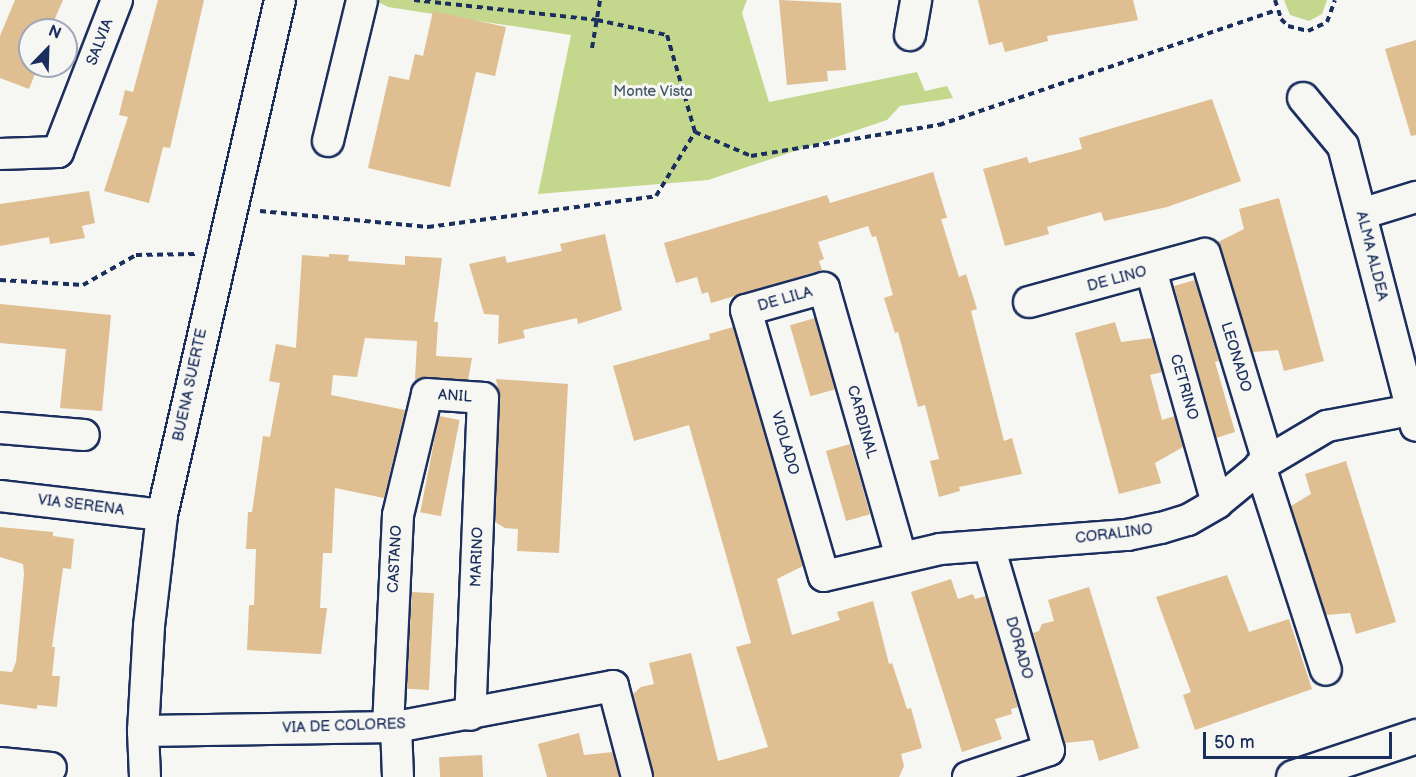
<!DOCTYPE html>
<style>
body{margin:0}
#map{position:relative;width:1416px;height:777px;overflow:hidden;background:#f6f6f2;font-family:"Balsamiq Sans",sans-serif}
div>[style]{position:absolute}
.green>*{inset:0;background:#c4d88d}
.building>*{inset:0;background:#dfbe92;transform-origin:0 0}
.path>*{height:4px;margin-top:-2px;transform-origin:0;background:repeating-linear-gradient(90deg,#1b2f5e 0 6px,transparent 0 10.5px)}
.roads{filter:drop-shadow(2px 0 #1b2f5e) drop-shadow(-2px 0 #1b2f5e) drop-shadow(0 2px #1b2f5e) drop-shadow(0 -2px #1b2f5e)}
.minor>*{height:30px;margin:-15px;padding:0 15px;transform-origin:15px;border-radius:15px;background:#f6f6f2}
.major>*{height:33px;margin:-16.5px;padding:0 16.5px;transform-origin:16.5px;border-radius:16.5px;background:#f6f6f2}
span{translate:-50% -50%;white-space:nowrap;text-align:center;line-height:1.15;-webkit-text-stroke:6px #f6f6f2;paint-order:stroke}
.street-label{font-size:15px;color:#1b2f5e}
.park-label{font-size:15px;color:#45596a}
.north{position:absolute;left:18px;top:18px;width:60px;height:60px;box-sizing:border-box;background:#f6f6f2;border:2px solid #9ea6b7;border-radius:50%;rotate:23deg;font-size:16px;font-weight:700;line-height:24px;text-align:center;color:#1b2f5e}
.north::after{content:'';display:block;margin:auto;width:21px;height:27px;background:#1b2f5e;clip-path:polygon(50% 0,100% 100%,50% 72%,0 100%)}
.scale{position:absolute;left:1203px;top:732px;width:189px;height:27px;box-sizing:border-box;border:3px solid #1b2f5e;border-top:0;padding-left:8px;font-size:18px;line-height:21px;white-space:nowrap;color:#1b2f5e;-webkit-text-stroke:4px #f6f6f2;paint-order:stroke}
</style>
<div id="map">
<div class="green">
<i style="clip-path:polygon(374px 0,747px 0,742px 13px,769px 102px,917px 72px,925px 91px,947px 86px,953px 98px,900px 106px,887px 120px,708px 180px,538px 194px,571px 35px,388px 7px)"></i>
<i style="clip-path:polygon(1284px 0,1327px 0,1322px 14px,1309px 21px,1290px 15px)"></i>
</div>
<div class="building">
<i style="clip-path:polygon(15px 0,63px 0,50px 30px,30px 30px,30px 66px,38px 66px,29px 89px,0 78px,0 36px)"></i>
<i style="clip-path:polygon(158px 0,204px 0,170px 148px,163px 147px,149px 203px,104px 191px,128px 117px,119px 115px,125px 90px,133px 92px)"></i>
<i style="clip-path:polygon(779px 0,841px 3px,846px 70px,827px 71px,828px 81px,787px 85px)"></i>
<i style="clip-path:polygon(978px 0,1133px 0,1138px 20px,1047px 36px,1048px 41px,1005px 52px,1002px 42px,989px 45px)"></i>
<i style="clip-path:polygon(433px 11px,506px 27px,495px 76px,476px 72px,450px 187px,368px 168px,389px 76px,409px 80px,415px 54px,423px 56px)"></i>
<i style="clip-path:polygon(1416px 40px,1416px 135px,1411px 136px,1385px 49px)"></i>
<i style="clip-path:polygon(1212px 99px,1241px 181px,1167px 207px,1104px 221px,1101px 212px,1047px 227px,1049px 234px,1005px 246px,983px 169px,1027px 157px,1029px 163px,1082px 149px,1079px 138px)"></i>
<i style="clip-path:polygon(933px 172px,947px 218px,941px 219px,959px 277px,966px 274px,977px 309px,971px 311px,1004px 441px,1012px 438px,1022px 474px,959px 487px,960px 491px,939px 497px,930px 461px,939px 459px,925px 405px,918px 407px,898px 332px,895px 333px,884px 298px,893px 295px,876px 236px,872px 237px,868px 226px,818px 242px,824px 259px,819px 261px,822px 270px,711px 303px,708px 292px,702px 294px,697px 277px,676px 283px,664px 243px,827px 195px,830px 203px)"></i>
<i style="clip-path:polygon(89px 191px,95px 223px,82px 226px,85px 238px,50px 244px,49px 237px,0 246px,0 204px)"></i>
<i style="clip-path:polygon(1279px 198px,1324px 361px,1284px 371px,1278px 350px,1253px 352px,1218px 242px,1244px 229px,1239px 209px)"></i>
<i style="clip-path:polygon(605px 234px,622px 310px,578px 324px,577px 318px,523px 330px,525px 338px,498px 344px,499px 315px,484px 314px,469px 264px,505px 256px,507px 263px,562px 251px,560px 244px)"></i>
<i style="clip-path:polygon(329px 254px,349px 255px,348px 261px,405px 265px,405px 256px,442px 258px,434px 322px,438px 322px,436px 356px,472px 358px,468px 380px,428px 377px,415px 380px,417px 341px,365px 338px,357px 377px,333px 375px,331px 395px,405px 410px,384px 498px,335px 488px,332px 553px,323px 553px,320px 608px,327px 608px,321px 654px,247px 650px,249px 605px,254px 605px,256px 549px,246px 549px,248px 512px,252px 512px,263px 436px,270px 437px,280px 383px,269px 381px,276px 344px,296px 348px,302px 255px,329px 257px)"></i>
<i style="clip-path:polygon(1195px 280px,1219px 361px,1215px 362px,1235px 432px,1216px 438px,1174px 286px)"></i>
<i style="clip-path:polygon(0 304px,111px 315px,102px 411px,60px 408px,66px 349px,0 343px)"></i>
<i style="left:815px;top:318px;width:74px;height:26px;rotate:74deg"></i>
<i style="clip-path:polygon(1115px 322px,1121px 342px,1152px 338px,1162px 372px,1150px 375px,1162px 420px,1175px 416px,1183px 447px,1155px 463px,1161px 483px,1119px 494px,1075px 333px)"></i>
<i style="clip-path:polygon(733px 327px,803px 566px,777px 579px,792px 635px,840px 620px,837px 612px,873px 601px,889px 664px,892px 663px,907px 709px,911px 708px,922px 748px,901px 754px,904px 766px,899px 777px,654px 777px,633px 694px,641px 687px,654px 684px,649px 663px,691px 653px,718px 761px,768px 747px,736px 647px,751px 643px,689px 425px,634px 441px,613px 366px,710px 339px,709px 334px)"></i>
<i style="clip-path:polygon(496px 379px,568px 384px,559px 553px,517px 551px,518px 529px,505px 528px,495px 522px,500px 399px)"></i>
<i style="left:439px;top:416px;width:21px;height:98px;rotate:11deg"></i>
<i style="left:850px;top:444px;width:73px;height:25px;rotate:74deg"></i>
<i style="clip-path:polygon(1346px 461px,1396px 622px,1356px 634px,1350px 613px,1326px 615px,1291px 506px,1311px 494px,1305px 474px)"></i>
<i style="clip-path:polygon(0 527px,53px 532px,53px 536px,74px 539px,71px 569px,63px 568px,52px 647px,55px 647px,52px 676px,60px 676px,57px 707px,37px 705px,37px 709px,0 704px,0 671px,12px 672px,16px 662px,24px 574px,23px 564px,0 557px)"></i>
<i style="clip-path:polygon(1227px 575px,1249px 632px,1289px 619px,1312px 689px,1195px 730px,1183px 695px,1191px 692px,1156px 597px)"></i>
<i style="clip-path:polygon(951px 579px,958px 599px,973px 594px,975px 599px,986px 596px,1018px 707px,1011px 709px,1012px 714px,995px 719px,1002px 739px,962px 752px,911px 592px)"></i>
<i style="clip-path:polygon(1089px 587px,1139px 748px,1099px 761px,1093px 740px,1065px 743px,1033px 633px,1039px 631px,1042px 624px,1054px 621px,1048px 600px)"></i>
<i style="left:412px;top:592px;width:22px;height:97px;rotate:3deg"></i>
<i style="clip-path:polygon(579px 733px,584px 755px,613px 752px,619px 777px,547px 777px,538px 744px)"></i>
<i style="left:482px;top:755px;width:22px;height:43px;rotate:87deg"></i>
</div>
<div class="path">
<i style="left:414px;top:0;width:184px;rotate:6.2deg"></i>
<i style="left:597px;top:20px;width:72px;rotate:12.1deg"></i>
<i style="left:667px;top:35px;width:101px;rotate:73.9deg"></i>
<i style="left:1275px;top:0;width:20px;rotate:72deg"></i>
<i style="left:1281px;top:19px;width:10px;rotate:45deg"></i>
<i style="left:1288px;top:26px;width:21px;rotate:14deg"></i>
<i style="left:1308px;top:31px;width:21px;rotate:-25deg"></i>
<i style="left:1327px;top:22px;width:23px;rotate:-70deg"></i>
<i style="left:592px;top:48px;width:49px;rotate:-80.5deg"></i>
<i style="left:260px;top:211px;width:169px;rotate:5.4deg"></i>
<i style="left:428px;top:227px;width:230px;rotate:-7.7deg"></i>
<i style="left:656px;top:196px;width:75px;rotate:-58.6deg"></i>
<i style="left:695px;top:132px;width:61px;rotate:23.2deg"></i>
<i style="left:751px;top:156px;width:191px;rotate:-9.4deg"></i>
<i style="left:939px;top:125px;width:356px;rotate:-18.8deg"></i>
<i style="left:0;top:280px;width:83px;rotate:3.4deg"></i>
<i style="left:83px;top:285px;width:61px;rotate:-29.5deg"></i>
<i style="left:136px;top:255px;width:59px;rotate:-1deg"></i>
</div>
<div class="roads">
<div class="minor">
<i style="left:910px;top:35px;width:36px;rotate:-80deg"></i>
<i style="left:1303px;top:98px;width:62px;rotate:50.2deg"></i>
<i style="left:1343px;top:146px;width:289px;rotate:75.4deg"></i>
<i style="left:328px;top:141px;width:145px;rotate:-76.4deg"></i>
<i style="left:0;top:154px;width:58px;rotate:-2deg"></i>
<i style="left:58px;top:152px;width:163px;rotate:-68.8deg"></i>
<i style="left:1361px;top:214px;width:58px;rotate:-17.2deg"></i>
<i style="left:1151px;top:270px;width:242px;rotate:74.2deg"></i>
<i style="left:1029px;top:302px;width:182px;rotate:-15.3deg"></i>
<i style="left:1205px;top:254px;width:216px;rotate:73.1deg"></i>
<i style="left:0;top:428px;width:84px;rotate:4.8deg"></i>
<i style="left:1260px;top:466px;width:214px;rotate:72.1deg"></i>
<i style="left:0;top:496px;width:163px;rotate:6.7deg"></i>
<i style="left:901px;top:557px;width:280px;rotate:-106deg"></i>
<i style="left:824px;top:288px;width:81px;rotate:164.2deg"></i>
<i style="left:746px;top:310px;width:277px;rotate:73.7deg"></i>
<i style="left:824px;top:576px;width:119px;rotate:-13.1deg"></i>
<i style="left:940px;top:549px;width:188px;rotate:-4.3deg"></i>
<i style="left:1127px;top:535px;width:35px;rotate:-12deg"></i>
<i style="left:1161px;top:528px;width:28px;rotate:-17deg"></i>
<i style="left:1188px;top:520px;width:34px;rotate:-30deg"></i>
<i style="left:1217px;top:503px;width:66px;rotate:-39.5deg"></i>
<i style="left:1268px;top:461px;width:69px;rotate:-30.7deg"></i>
<i style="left:1327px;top:426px;width:86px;rotate:-10.8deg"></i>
<i style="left:388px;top:727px;width:212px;rotate:-87.3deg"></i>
<i style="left:398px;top:515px;width:124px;rotate:-76.5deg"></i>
<i style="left:427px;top:394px;width:56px;rotate:4.1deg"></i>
<i style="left:483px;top:398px;width:317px;rotate:92.3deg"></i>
<i style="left:396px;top:727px;width:50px;rotate:87.7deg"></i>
<i style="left:143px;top:731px;width:253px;rotate:-0.9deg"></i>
<i style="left:396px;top:727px;width:221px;rotate:-10.7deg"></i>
<i style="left:613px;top:686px;width:94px;rotate:75.2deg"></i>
<i style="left:0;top:763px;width:51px;rotate:5.6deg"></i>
<i style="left:145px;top:777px;width:46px;rotate:-92.5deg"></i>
<i style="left:143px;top:731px;width:105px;rotate:-86.7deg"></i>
<i style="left:149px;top:626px;width:112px;rotate:-83.3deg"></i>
<i style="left:162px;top:515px;width:528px;rotate:-77.09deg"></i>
<i style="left:968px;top:777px;width:85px;rotate:-18.4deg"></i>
<i style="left:1049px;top:750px;width:213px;rotate:-106.4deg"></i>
</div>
<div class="major">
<i style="left:1293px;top:777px;width:130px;rotate:-18.4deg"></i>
</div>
</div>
<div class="street-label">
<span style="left:100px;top:42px;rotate:-69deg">SALVIA</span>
<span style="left:1372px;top:256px;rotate:76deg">ALMA ALDEA</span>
<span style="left:1117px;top:279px;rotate:-15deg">DE LINO</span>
<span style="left:785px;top:299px;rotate:-16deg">DE LILA</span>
<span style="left:1236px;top:357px;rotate:73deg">LEONADO</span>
<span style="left:190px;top:385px;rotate:-78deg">BUENA SUERTE</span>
<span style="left:1184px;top:387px;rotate:74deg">CETRINO</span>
<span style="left:455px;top:396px;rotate:4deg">ANIL</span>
<span style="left:862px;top:422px;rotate:74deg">CARDINAL</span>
<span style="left:785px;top:443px;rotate:74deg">VIOLADO</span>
<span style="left:81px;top:505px;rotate:7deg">VIA SERENA</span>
<span style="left:1114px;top:534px;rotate:-7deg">CORALINO</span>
<span style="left:477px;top:557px;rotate:-88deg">MARINO</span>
<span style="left:395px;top:559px;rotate:-87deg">CASTANO</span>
<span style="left:1019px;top:648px;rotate:74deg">DORADO</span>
<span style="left:344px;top:726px;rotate:-2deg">VIA DE COLORES</span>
</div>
<div class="park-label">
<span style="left:653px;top:92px">Monte Vista</span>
</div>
<div class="north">N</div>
<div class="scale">50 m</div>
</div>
